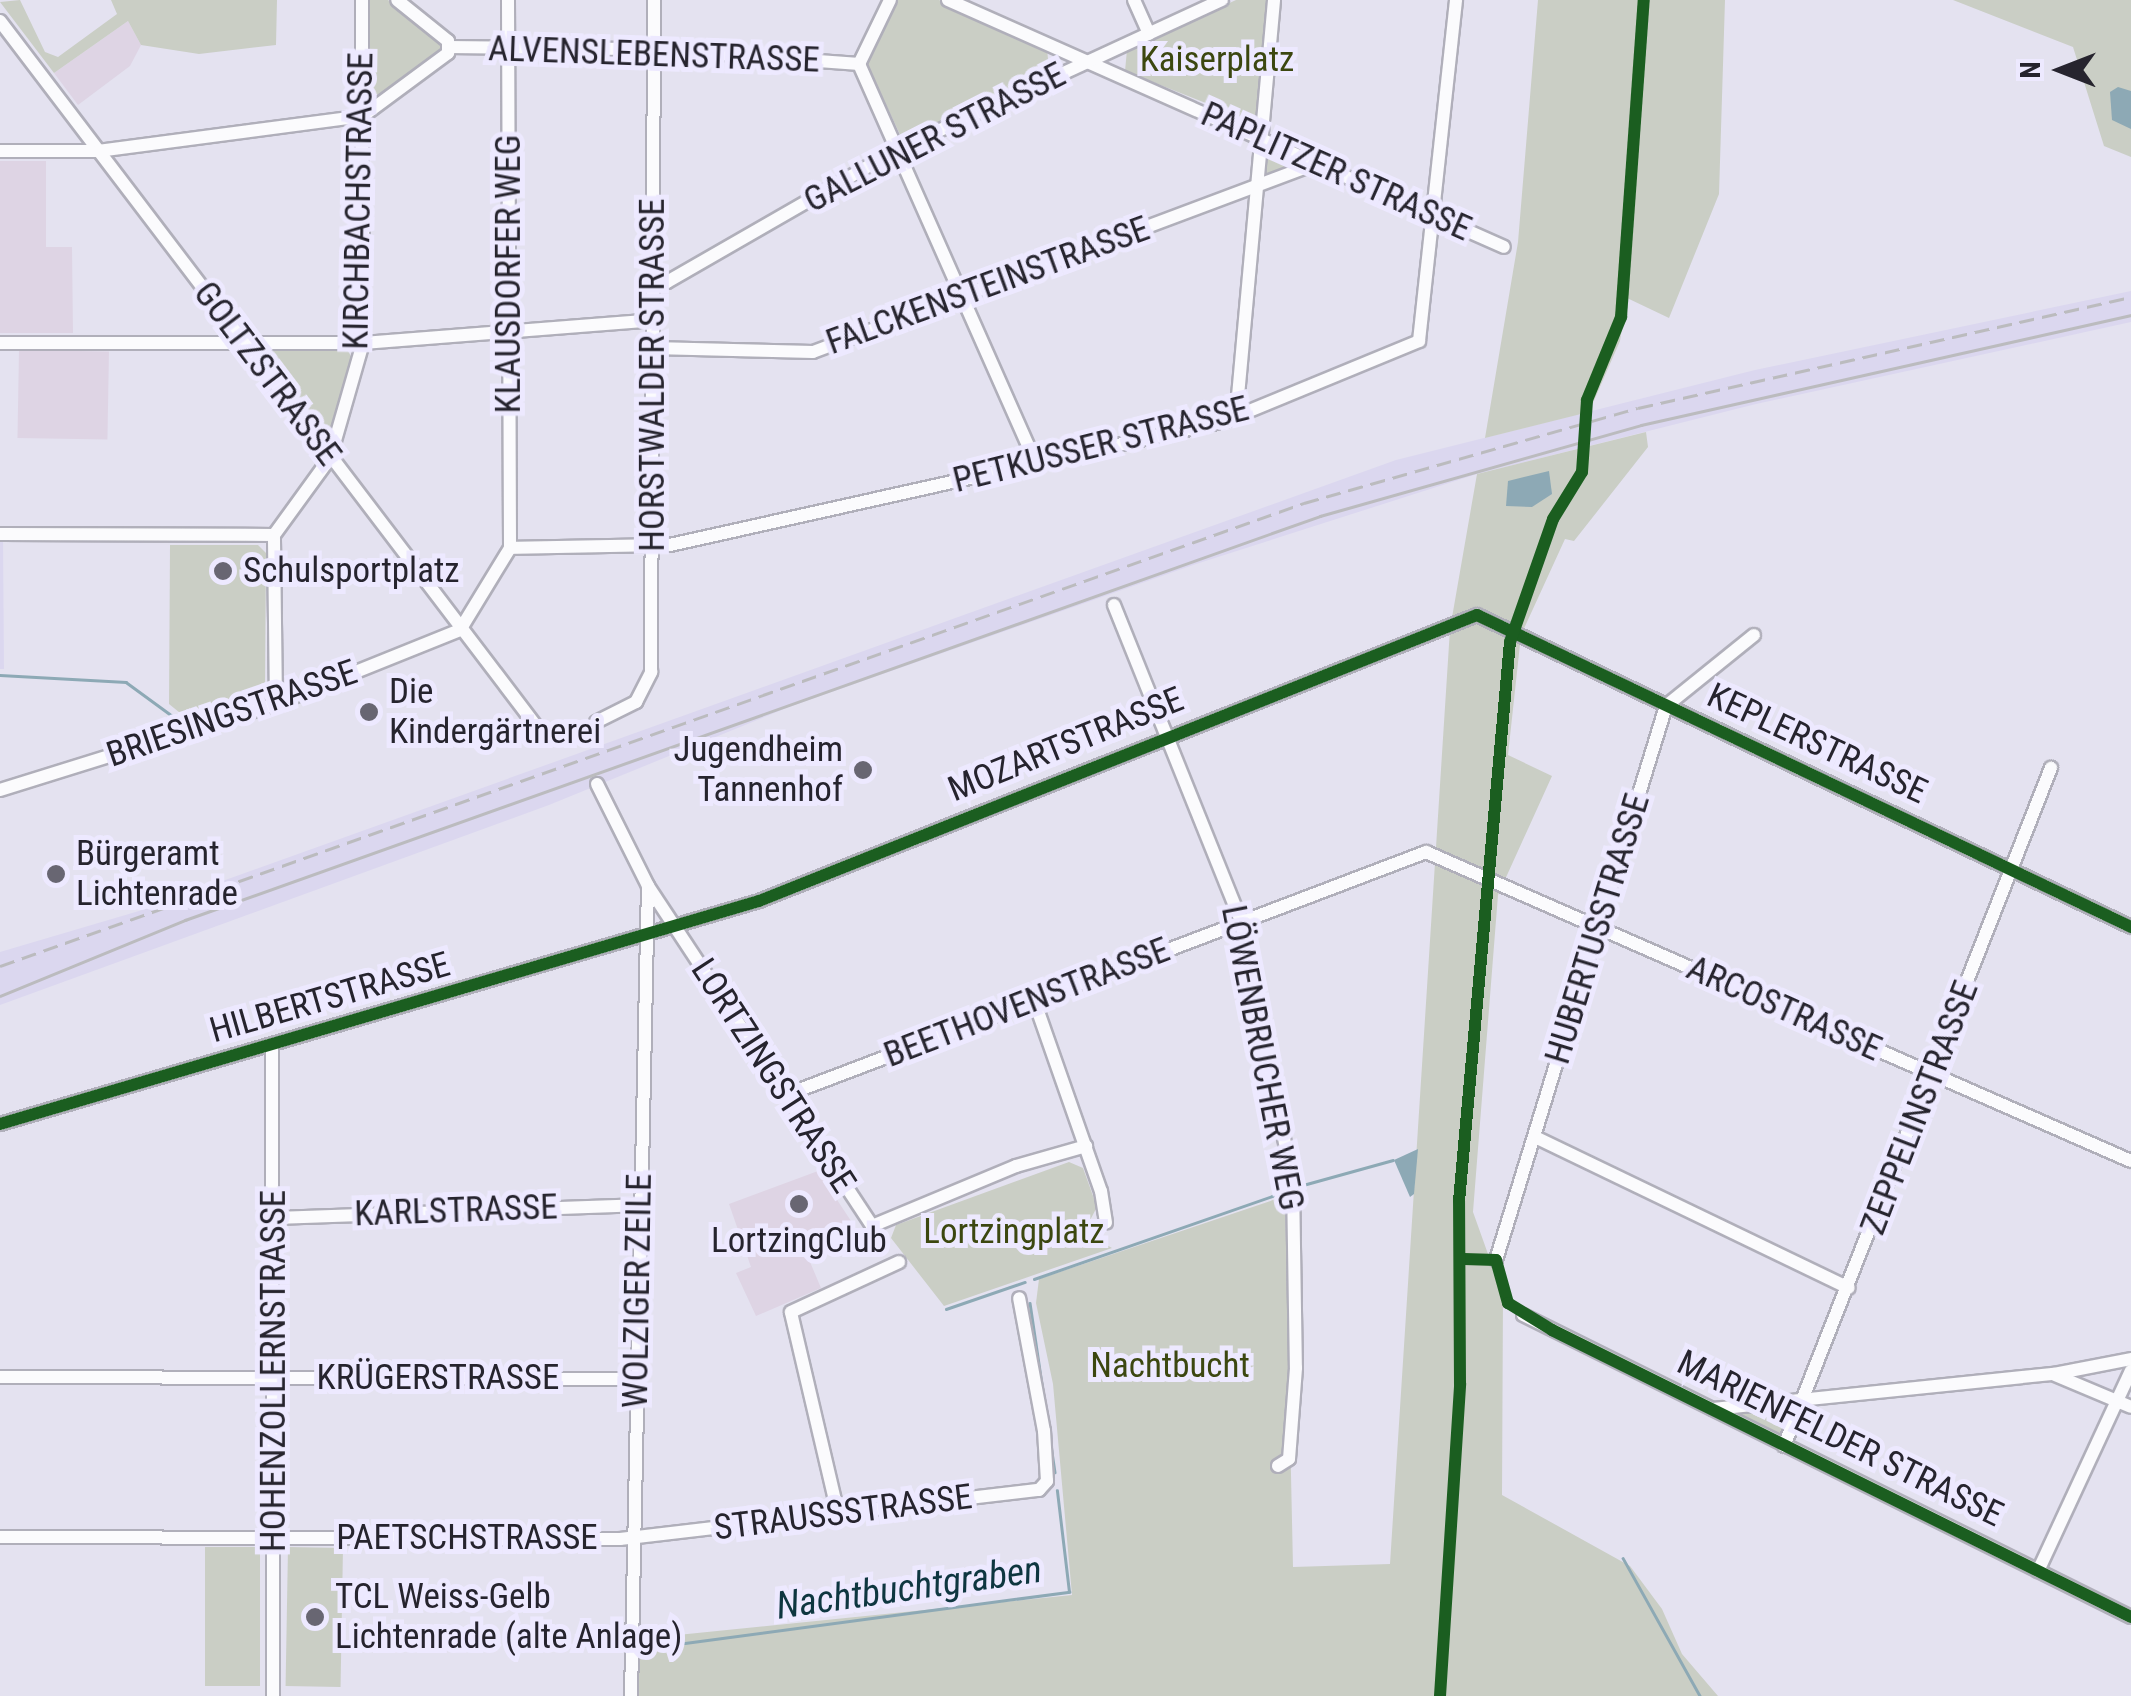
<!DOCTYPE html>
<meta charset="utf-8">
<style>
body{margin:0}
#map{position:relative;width:2131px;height:1696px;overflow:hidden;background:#e4e2f0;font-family:"Roboto Condensed",sans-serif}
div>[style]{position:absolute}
.built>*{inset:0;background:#dbd7ef}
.industrial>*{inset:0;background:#ded4e4;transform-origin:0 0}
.green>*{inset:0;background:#cacec5;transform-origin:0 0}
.water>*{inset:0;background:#8da9b5}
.stream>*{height:2.5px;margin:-1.25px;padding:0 1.25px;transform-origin:1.25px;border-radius:1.25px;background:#8da9b5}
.roads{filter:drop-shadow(2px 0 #b0afba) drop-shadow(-2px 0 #b0afba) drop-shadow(0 2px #b0afba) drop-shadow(0 -2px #b0afba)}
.minor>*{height:12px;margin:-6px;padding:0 6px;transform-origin:6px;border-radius:6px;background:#fbfbfd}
.tram>*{height:2.5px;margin:-1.25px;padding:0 1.25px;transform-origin:1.25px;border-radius:1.25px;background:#bbbbbe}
.rail>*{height:2.5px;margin-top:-1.25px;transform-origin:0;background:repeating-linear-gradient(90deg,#bbbbbe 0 15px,transparent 0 23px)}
.cycleway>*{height:12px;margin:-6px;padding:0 6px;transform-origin:6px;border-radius:6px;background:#1b5e20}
.dots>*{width:28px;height:28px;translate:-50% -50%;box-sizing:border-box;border:5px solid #ede9ff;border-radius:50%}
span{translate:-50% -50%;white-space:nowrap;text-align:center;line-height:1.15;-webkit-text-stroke:10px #ede9ff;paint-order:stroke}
.street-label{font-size:35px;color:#26242e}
.park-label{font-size:35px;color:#3c4710}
.poi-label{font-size:35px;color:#26242e}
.left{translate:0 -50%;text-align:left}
.right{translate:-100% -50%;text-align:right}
.water-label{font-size:38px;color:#0e3640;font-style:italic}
.north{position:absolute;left:2011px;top:20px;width:100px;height:100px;-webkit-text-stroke:8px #ede9ff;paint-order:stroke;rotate:270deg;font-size:28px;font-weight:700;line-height:40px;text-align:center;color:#26242e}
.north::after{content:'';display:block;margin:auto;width:35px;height:45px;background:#26242e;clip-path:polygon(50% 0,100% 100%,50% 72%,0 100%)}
</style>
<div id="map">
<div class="built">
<i style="clip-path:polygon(2131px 291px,2131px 322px,1756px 404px,1477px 474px,1196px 564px,789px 707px,549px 805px,0 1005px,0 952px,139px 911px,1396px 460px,1755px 370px)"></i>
<i style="clip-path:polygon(0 539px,3px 539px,4px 669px,0 669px)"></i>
</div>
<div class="industrial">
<i style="clip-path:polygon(128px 21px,141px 45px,130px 66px,78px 105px,54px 73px)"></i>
<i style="clip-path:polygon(0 161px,46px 161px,46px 247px,72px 247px,73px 333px,0 333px)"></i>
<i style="left:19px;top:350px;width:90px;height:88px;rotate:1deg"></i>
<i style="clip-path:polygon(818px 1171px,853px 1224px,802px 1243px,821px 1288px,756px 1316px,736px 1273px,751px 1267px,729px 1204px)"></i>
</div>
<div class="green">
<i style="clip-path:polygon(20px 0,45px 52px,58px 57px,117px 14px,111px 0,277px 0,276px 45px,199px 54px,141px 45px,128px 21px,54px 73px,0 2px)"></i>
<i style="clip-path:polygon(368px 0,388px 0,440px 42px,440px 53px,380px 96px,368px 89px)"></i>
<i style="clip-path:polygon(894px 0,939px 0,1047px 49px,1049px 69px,903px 141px,866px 62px)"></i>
<i style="clip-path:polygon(1236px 0,1269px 0,1256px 123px,1125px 71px,1127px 50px)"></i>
<i style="clip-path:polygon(1538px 0,1725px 0,1719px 194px,1669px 318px,1627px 298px,1620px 341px,1589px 412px,1485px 438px,1518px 242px)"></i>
<i style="clip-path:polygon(1953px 0,2131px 0,2131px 157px,2104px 146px,2073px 47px)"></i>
<i style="clip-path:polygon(1269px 150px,1298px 162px,1298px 166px,1265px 176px)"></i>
<i style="clip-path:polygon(266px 350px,348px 351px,353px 360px,331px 430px,318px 432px,262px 356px)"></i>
<i style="clip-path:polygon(1646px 432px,1648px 447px,1574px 541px,1565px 539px,1521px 635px,1508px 755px,1552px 776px,1498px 895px,1473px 1212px,1503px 1296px,1502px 1495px,1630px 1566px,1662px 1609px,1682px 1654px,1718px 1696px,637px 1696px,638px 1639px,1072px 1595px,1053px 1384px,1036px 1303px,1039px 1279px,1285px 1196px,1293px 1567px,1390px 1564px,1450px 629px,1477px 474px)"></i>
<i style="clip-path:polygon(170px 545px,258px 545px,266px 553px,265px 690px,257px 700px,190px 721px,169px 704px)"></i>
<i style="clip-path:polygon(1069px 1162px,1083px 1168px,1097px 1207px,1088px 1224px,1094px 1238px,1112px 1248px,944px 1306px,891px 1238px,896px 1225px)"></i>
<i style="clip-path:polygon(1790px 1404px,1794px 1411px,1781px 1441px,1734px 1416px,1735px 1407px)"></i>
<i style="left:205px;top:1547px;width:55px;height:139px"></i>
<i style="left:288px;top:1547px;width:55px;height:139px;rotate:1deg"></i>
</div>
<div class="water">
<i style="clip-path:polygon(2118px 87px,2131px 91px,2131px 129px,2112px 120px,2110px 92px)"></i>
<i style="clip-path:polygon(1549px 471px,1552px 494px,1532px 507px,1506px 506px,1508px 481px)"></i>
<i style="clip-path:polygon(1418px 1149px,1414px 1194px,1410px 1197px,1394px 1160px)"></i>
</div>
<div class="stream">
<i style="left:0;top:675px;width:126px;rotate:3.2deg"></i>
<i style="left:126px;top:682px;width:69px;rotate:36.2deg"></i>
<i style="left:1303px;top:1185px;width:93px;rotate:-15.5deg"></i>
<i style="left:1034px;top:1279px;width:268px;rotate:-19.2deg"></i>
<i style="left:1030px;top:1303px;width:171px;rotate:81.6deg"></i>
<i style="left:946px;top:1309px;width:83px;rotate:-18.9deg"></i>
<i style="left:1623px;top:1558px;width:158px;rotate:60.8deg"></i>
<i style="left:655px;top:1647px;width:418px;rotate:-7.6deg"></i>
<i style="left:1069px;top:1592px;width:102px;rotate:-96.8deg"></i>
</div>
<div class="roads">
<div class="minor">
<i style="left:508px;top:0;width:548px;rotate:89.79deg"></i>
<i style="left:890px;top:0;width:71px;rotate:115.8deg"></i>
<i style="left:859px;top:64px;width:436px;rotate:66.1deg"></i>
<i style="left:948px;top:0;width:608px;rotate:23.95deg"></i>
<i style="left:1134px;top:0;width:37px;rotate:66deg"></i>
<i style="left:0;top:21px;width:886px;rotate:52.75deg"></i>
<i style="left:448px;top:47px;width:206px;rotate:0.6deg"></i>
<i style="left:654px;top:49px;width:206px;rotate:4.2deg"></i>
<i style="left:0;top:151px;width:98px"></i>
<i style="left:98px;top:151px;width:267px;rotate:-7.5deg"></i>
<i style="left:363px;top:116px;width:106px;rotate:-36.5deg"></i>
<i style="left:448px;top:53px;width:12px;rotate:-90deg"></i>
<i style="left:448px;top:41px;width:65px;rotate:-141.2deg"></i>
<i style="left:653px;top:283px;width:14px;rotate:-4deg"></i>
<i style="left:667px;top:282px;width:265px;rotate:-29.9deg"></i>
<i style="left:897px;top:150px;width:358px;rotate:-24.8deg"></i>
<i style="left:0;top:343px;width:363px"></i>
<i style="left:363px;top:343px;width:291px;rotate:-4.5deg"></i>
<i style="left:653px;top:348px;width:160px;rotate:1.4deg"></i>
<i style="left:813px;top:352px;width:524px;rotate:-20.54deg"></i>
<i style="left:1304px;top:168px;width:9px;rotate:-63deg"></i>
<i style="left:1242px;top:414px;width:18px;rotate:-103deg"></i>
<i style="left:1238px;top:396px;width:398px;rotate:-84.8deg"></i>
<i style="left:0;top:534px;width:274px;rotate:0.2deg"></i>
<i style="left:1114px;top:605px;width:341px;rotate:68.1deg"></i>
<i style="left:1241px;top:921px;width:267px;rotate:78.8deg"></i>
<i style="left:1293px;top:1183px;width:185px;rotate:89.1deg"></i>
<i style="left:1296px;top:1368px;width:91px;rotate:94.4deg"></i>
<i style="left:1289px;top:1459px;width:13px;rotate:148deg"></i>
<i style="left:460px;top:630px;width:96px;rotate:-58.6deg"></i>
<i style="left:510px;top:548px;width:160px;rotate:-1.1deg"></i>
<i style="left:670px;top:545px;width:569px;rotate:-12.59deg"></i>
<i style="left:1225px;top:421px;width:210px;rotate:-22.4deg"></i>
<i style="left:1419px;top:341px;width:343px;rotate:-83.8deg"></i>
<i style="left:276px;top:704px;width:169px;rotate:-90.7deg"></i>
<i style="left:274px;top:535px;width:95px;rotate:-54deg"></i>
<i style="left:330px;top:458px;width:120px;rotate:-74deg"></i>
<i style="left:363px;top:343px;width:343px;rotate:-90.2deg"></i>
<i style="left:596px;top:722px;width:45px;rotate:-26.6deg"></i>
<i style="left:636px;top:702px;width:34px;rotate:-63deg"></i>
<i style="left:651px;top:672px;width:672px;rotate:-89.74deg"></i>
<i style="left:597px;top:784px;width:114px;rotate:63.4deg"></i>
<i style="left:648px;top:886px;width:407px;rotate:56.6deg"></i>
<i style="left:872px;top:1226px;width:156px;rotate:-22.6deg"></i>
<i style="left:1016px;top:1166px;width:73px;rotate:-15.9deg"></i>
<i style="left:0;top:790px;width:289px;rotate:-17.3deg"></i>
<i style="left:276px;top:704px;width:198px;rotate:-21.9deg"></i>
<i style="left:1034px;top:1000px;width:202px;rotate:70.7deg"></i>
<i style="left:1101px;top:1191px;width:32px;rotate:81deg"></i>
<i style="left:272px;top:1045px;width:651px;rotate:89.91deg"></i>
<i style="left:786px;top:1095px;width:685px;rotate:-20.79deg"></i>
<i style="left:1426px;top:852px;width:770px;rotate:23.67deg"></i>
<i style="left:0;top:1124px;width:791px;rotate:-16.37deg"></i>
<i style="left:759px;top:901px;width:773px;rotate:-21.72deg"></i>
<i style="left:1477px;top:615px;width:725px;rotate:25.5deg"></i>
<i style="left:1535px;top:1137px;width:348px;rotate:25.7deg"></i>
<i style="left:274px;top:1218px;width:365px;rotate:-2deg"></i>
<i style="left:1496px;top:1260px;width:579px;rotate:-72.94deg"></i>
<i style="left:1666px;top:706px;width:113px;rotate:-38.9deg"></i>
<i style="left:1523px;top:1315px;width:679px;rotate:26.41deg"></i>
<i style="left:2055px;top:1375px;width:82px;rotate:22.8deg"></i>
<i style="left:0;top:1377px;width:637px;rotate:0.18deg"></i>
<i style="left:1713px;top:1409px;width:343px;rotate:-5.9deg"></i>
<i style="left:2054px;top:1374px;width:78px;rotate:-11deg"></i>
<i style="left:1784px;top:1446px;width:729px;rotate:-68.51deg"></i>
<i style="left:838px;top:1513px;width:206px;rotate:-103.2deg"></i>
<i style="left:791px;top:1312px;width:119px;rotate:-24.8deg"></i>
<i style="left:0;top:1537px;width:620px;rotate:0.18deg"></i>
<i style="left:620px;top:1539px;width:422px;rotate:-6.7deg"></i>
<i style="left:1039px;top:1490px;width:12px;rotate:-48deg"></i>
<i style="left:1047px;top:1481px;width:50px;rotate:-93.4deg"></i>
<i style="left:1044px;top:1431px;width:135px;rotate:-100.6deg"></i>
<i style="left:2038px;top:1571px;width:221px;rotate:-65.1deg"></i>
<i style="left:631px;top:1696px;width:810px;rotate:-88.8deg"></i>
</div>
</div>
<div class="tram">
<i style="left:0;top:996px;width:200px;rotate:-22.3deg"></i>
<i style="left:185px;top:920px;width:1205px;rotate:-19.59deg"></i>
<i style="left:1320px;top:516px;width:334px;rotate:-15.8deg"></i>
<i style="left:1641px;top:425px;width:502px;rotate:-12.65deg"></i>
</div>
<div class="rail">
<i style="left:0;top:966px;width:1384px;rotate:-19.55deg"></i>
<i style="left:1304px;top:503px;width:347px;rotate:-15.9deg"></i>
<i style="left:1638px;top:408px;width:505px;rotate:-12.69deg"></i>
</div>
<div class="cycleway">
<i style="left:0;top:1124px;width:791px;rotate:-16.37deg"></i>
<i style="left:759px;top:901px;width:773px;rotate:-21.72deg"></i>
<i style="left:1477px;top:615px;width:725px;rotate:25.5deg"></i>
<i style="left:1464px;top:1259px;width:32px;rotate:2deg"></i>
<i style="left:1496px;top:1260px;width:45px;rotate:74.4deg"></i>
<i style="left:1508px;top:1303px;width:52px;rotate:31.5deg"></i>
<i style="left:1552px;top:1330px;width:646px;rotate:26.37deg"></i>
<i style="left:1440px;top:1696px;width:313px;rotate:-86.3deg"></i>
<i style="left:1460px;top:1384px;width:183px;rotate:-90.3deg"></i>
<i style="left:1459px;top:1201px;width:561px;rotate:-84.79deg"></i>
<i style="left:1510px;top:642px;width:130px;rotate:-70.7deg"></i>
<i style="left:1553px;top:519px;width:55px;rotate:-58.3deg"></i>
<i style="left:1582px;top:472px;width:72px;rotate:-86deg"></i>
<i style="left:1587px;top:400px;width:90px;rotate:-67.7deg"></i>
<i style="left:1621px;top:317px;width:318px;rotate:-85.9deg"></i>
</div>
<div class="dots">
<i style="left:223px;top:571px;background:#686672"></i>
<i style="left:369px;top:712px;background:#686672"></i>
<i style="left:863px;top:770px;background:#686672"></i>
<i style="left:56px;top:874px;background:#686672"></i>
<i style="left:799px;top:1204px;background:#686672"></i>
<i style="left:315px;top:1617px;background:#686672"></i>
</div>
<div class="street-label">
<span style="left:654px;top:55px;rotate:2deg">ALVENSLEBENSTRASSE</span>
<span style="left:935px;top:138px;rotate:-27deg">GALLUNER STRASSE</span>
<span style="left:1336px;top:172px;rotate:24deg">PAPLITZER STRASSE</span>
<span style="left:359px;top:201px;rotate:-89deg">KIRCHBACHSTRASSE</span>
<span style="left:509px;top:274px;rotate:-90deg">KLAUSDORFER WEG</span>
<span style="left:988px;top:286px;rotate:-20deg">FALCKENSTEINSTRASSE</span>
<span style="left:267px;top:374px;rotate:53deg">GOLTZSTRASSE</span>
<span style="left:653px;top:375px;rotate:-90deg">HORSTWALDER STRASSE</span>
<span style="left:1101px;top:445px;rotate:-14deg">PETKUSSER STRASSE</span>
<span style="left:232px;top:714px;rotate:-19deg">BRIESINGSTRASSE</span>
<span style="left:1817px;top:744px;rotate:25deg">KEPLERSTRASSE</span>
<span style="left:1066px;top:745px;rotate:-22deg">MOZARTSTRASSE</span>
<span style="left:1598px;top:929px;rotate:-73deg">HUBERTUSSTRASSE</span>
<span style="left:330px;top:998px;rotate:-16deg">HILBERTSTRASSE</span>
<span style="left:1027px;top:1003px;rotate:-21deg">BEETHOVENSTRASSE</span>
<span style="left:1784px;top:1009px;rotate:24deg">ARCOSTRASSE</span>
<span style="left:1262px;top:1058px;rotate:79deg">LÖWENBRUCHER WEG</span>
<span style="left:773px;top:1076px;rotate:57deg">LORTZINGSTRASSE</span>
<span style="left:1920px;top:1108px;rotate:-69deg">ZEPPELINSTRASSE</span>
<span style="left:456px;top:1211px;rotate:-2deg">KARLSTRASSE</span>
<span style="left:638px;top:1291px;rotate:-89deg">WOLZIGER ZEILE</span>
<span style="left:274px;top:1371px;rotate:-90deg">HOHENZOLLERNSTRASSE</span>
<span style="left:438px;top:1378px">KRÜGERSTRASSE</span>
<span style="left:1840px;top:1439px;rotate:26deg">MARIENFELDER STRASSE</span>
<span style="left:843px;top:1513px;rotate:-7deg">STRAUSSSTRASSE</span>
<span style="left:467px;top:1538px">PAETSCHSTRASSE</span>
</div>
<div class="park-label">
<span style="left:1217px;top:60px">Kaiserplatz</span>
<span style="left:1014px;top:1232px">Lortzingplatz</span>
<span style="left:1170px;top:1366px">Nachtbucht</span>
</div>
<div class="poi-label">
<span class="left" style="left:243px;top:571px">Schulsportplatz</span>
<span class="left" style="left:389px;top:712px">Die<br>Kindergärtnerei</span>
<span class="right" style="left:843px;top:770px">Jugendheim<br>Tannenhof</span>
<span class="left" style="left:76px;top:874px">Bürgeramt<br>Lichtenrade</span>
<span style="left:799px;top:1241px">LortzingClub</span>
<span class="left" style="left:335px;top:1617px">TCL Weiss-Gelb<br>Lichtenrade (alte Anlage)</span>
</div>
<div class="water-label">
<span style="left:909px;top:1588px;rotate:-8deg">Nachtbuchtgraben</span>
</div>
<div class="north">N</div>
</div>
